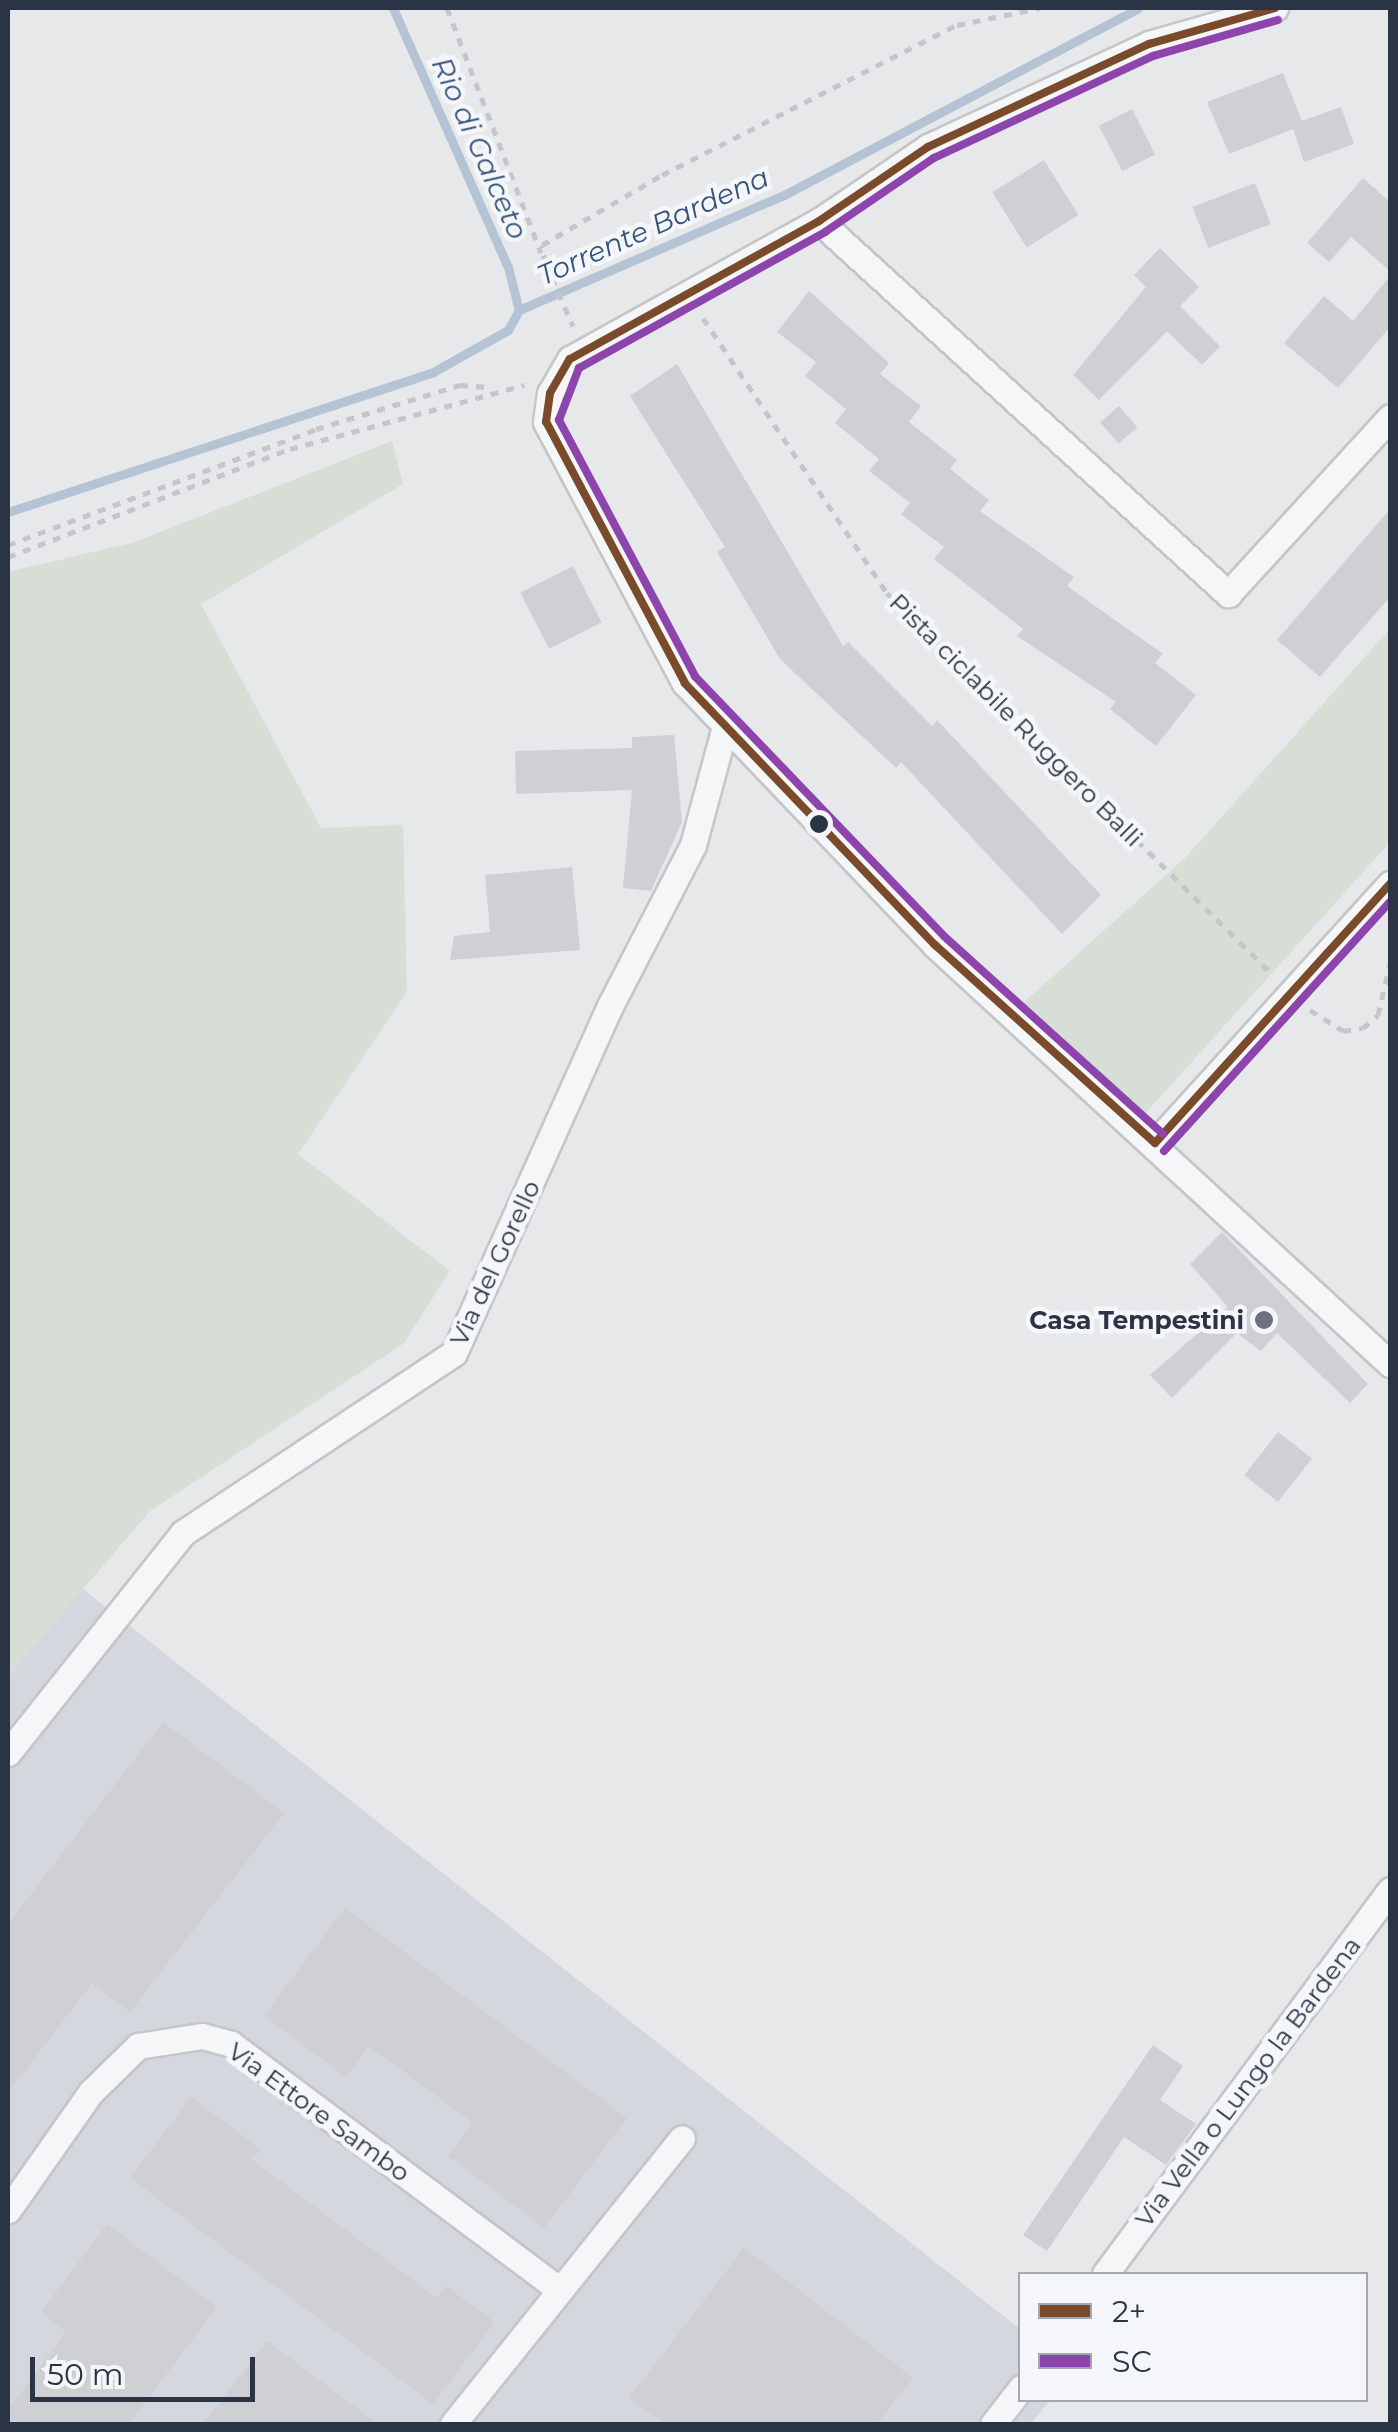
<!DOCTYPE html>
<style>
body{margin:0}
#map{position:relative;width:1398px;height:2432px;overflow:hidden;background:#e6e8ea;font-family:Montserrat,sans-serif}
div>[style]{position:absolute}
.built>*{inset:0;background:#d4d7dd}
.green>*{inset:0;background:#d6ded6}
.stream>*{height:9px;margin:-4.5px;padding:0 4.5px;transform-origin:4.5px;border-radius:4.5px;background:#b4c4d5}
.building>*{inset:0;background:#ced0d3;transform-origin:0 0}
.path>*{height:5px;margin-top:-2.5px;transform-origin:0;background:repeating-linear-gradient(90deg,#c5c6ca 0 8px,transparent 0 16px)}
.roads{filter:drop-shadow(2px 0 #c4c6c8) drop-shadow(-2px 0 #c4c6c8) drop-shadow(0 2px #c4c6c8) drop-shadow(0 -2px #c4c6c8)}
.minor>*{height:25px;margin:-12.5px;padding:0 12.5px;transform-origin:12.5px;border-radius:12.5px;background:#f5f6f7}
.bus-1>*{height:8px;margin:-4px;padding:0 4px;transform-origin:4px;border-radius:4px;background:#7a4b2a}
.bus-2>*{height:8px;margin:-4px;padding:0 4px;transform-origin:4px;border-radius:4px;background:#8e44ad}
.dots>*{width:28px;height:28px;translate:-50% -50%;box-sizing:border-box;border:5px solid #f4f6f9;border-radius:50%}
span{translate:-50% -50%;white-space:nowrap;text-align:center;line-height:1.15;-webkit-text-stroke:9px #f4f6f9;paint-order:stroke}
.street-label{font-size:25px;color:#2b3445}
.poi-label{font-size:25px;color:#2b3445;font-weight:700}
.right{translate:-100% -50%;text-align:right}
.water-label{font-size:28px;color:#34527a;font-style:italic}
.frame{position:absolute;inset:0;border:10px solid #2b3445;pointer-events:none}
.legend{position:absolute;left:1018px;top:2272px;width:350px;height:130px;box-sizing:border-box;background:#f4f6f9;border:2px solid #a4a8b1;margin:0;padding:12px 18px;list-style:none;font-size:30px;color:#2b3445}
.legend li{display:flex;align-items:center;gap:20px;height:50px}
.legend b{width:50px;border:2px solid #a4a8b1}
.scale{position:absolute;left:30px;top:2357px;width:225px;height:45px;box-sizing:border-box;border:5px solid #2b3445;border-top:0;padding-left:12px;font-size:30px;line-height:35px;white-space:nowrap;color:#2b3445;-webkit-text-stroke:8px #f4f6f9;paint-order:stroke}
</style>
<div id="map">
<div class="built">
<i style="clip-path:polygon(83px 1589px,1020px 2329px,1021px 2400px,1050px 2400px,1031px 2424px,8px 2424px,8px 1677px)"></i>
</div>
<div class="green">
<i style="clip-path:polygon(392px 441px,403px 484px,201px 604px,321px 828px,403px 825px,407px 992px,298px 1154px,450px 1271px,403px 1344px,150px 1511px,8px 1677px,8px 572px,135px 542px)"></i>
<i style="clip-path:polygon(1390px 629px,1390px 842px,1144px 1115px,1022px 1004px,1185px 858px)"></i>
</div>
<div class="stream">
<i style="left:393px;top:8px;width:283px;rotate:66.1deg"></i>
<i style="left:508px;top:267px;width:44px;rotate:75.7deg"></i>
<i style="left:8px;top:512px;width:447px;rotate:-18.2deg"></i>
<i style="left:433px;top:372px;width:86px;rotate:-29.2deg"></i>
<i style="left:508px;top:330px;width:23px;rotate:-61deg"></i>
<i style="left:519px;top:310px;width:289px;rotate:-23.5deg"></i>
<i style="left:784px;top:195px;width:400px;rotate:-27.8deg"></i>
</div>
<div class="building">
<i style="clip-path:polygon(1283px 73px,1302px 121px,1341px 107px,1354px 144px,1304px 162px,1293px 129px,1229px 154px,1207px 102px)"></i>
<i style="left:1132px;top:109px;width:51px;height:37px;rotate:63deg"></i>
<i style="left:1044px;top:160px;width:65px;height:61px;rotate:58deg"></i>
<i style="clip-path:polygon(1363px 178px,1390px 202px,1390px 271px,1351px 237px,1329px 262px,1307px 243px)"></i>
<i style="left:1255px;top:183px;width:44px;height:67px;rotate:69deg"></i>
<i style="clip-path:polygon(1160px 248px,1199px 287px,1180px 306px,1220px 346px,1202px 365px,1167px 331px,1099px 400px,1073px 375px,1146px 287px,1134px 275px)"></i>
<i style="clip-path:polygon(1390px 276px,1390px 327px,1338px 388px,1284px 343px,1324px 296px,1353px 321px)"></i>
<i style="clip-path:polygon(809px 291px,889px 363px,880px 374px,921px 406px,909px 422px,957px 460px,950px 469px,989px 500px,980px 511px,1074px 577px,1067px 586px,1163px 654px,1155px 663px,1196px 695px,1156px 746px,1110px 709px,1116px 702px,1017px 636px,1023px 629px,934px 559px,944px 547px,901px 514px,910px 503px,869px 471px,879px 459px,835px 423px,846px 409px,805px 376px,816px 362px,777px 332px)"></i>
<i style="clip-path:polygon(677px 364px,843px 646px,848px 642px,932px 726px,937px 720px,1101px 895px,1062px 934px,901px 762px,896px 768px,780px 659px,717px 552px,725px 547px,630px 396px)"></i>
<i style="left:1119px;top:406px;width:28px;height:25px;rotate:49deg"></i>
<i style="clip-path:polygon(1390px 509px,1390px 597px,1320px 677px,1277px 640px)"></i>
<i style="left:573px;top:566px;width:63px;height:59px;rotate:63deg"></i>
<i style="clip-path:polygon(674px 735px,682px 822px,651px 891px,623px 888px,632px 790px,516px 794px,515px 751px,632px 748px,632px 737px)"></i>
<i style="clip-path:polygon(572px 867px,580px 950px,450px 960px,454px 936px,490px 932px,485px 875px)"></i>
<i style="clip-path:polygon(1222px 1232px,1368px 1384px,1350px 1403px,1277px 1333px,1261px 1351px,1237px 1333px,1172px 1398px,1150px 1375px,1228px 1307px,1190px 1264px)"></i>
<i style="left:1278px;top:1432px;width:43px;height:55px;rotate:38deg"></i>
<i style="clip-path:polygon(163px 1722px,284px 1813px,130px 2012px,92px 1983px,8px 2093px,8px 1924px)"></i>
<i style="clip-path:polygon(345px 1908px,627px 2118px,544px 2228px,448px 2156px,473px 2123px,369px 2046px,346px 2077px,264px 2016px)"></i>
<i style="clip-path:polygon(1153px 2045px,1183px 2066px,1160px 2100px,1196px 2124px,1166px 2165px,1124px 2137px,1047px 2251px,1023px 2235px)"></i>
<i style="clip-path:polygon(191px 2097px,262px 2150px,251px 2159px,437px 2298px,446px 2286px,495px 2322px,433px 2404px,130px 2178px)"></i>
<i style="clip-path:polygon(107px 2224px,217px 2307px,129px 2424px,8px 2424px,8px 2410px,66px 2332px,41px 2312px)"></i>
<i style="clip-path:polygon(744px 2248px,913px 2378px,877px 2424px,665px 2424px,629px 2398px)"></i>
<i style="clip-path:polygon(267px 2341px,378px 2424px,203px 2424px)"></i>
</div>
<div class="path">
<i style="left:447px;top:8px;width:262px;rotate:69deg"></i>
<i style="left:545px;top:263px;width:18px;rotate:-99deg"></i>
<i style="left:542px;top:245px;width:139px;rotate:-30.3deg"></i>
<i style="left:662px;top:175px;width:331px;rotate:-27deg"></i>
<i style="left:957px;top:25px;width:85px;rotate:-11.6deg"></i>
<i style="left:545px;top:263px;width:69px;rotate:66deg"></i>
<i style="left:703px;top:318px;width:331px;rotate:56.2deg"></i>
<i style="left:887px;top:593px;width:543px;rotate:44.7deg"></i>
<i style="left:8px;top:545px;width:329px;rotate:-20.6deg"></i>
<i style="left:316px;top:429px;width:151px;rotate:-17deg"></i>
<i style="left:460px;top:385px;width:31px;rotate:4deg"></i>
<i style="left:8px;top:557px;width:302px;rotate:-21deg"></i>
<i style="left:290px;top:449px;width:243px;rotate:-15.3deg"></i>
<i style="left:1310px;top:1010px;width:39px;rotate:32deg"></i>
<i style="left:1343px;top:1031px;width:20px;rotate:-9deg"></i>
<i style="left:1363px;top:1028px;width:20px;rotate:-41deg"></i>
<i style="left:1378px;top:1015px;width:52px;rotate:-76.8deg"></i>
</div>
<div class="roads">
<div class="minor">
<i style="left:1275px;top:8px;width:131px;rotate:164.1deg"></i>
<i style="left:1149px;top:44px;width:244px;rotate:155deg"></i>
<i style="left:928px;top:147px;width:132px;rotate:145.8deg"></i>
<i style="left:819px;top:221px;width:285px;rotate:151deg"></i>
<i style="left:570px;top:359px;width:39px;rotate:120deg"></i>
<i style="left:550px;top:393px;width:29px;rotate:98deg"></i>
<i style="left:546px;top:422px;width:296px;rotate:62deg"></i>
<i style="left:685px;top:683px;width:362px;rotate:46.3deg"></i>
<i style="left:935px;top:945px;width:619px;rotate:42.64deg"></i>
<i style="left:819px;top:221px;width:554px;rotate:42.36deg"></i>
<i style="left:1228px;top:594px;width:240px;rotate:-47.5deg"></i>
<i style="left:1155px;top:1143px;width:350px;rotate:-47.8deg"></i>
<i style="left:8px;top:1753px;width:281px;rotate:-51.5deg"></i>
<i style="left:183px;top:1533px;width:325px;rotate:-33.6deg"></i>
<i style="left:454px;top:1353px;width:380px;rotate:-65.8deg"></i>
<i style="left:610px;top:1006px;width:181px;rotate:-62.7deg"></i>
<i style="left:693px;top:845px;width:123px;rotate:-74.9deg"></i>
<i style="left:8px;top:2210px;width:144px;rotate:-54.9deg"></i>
<i style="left:91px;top:2092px;width:66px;rotate:-44.4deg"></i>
<i style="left:138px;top:2046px;width:65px;rotate:-8.9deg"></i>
<i style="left:202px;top:2036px;width:30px;rotate:15deg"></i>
<i style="left:231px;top:2044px;width:409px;rotate:36.8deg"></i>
<i style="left:1105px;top:2274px;width:478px;rotate:-53.4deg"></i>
<i style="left:453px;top:2424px;width:366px;rotate:-51.3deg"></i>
<i style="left:993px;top:2424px;width:46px;rotate:-52.1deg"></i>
</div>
</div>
<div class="bus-1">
<i style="left:1155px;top:1143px;width:296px;rotate:-138deg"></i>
<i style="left:935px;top:945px;width:362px;rotate:-133.7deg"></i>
<i style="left:685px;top:683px;width:296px;rotate:-118deg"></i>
<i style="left:546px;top:422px;width:29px;rotate:-82deg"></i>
<i style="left:550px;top:393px;width:39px;rotate:-60deg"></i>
<i style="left:570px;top:359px;width:285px;rotate:-29deg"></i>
<i style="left:819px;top:221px;width:132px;rotate:-34.2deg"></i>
<i style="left:928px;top:147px;width:244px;rotate:-25deg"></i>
<i style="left:1149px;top:44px;width:131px;rotate:-15.9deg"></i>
<i style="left:1155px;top:1143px;width:350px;rotate:-47.8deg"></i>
</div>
<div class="bus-2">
<i style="left:1163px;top:1134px;width:295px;rotate:-137.9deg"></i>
<i style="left:944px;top:936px;width:360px;rotate:-133.8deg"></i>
<i style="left:695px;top:676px;width:290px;rotate:-118deg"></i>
<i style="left:559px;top:420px;width:56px;rotate:-69deg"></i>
<i style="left:579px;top:368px;width:281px;rotate:-28.9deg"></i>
<i style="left:825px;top:232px;width:132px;rotate:-34.2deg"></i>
<i style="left:934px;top:158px;width:242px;rotate:-25deg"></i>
<i style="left:1153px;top:56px;width:130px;rotate:-16.1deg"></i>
<i style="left:1164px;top:1151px;width:336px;rotate:-47.8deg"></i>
</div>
<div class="dots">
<i style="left:819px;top:824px;background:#2b3445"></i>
<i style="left:1264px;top:1320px;background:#6c737f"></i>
</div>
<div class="street-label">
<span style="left:1016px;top:720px;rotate:45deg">Pista ciclabile Ruggero Balli</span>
<span style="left:495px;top:1263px;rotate:-65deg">Via del Gorello</span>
<span style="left:1248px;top:2082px;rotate:-53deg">Via Vella o Lungo la Bardena</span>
<span style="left:319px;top:2112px;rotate:36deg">Via Ettore Sambo</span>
</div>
<div class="poi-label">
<span class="right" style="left:1244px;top:1320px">Casa Tempestini</span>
</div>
<div class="water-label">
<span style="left:480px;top:148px;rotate:66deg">Rio di Galceto</span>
<span style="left:653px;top:226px;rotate:-24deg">Torrente Bardena</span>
</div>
<div class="frame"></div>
<ul class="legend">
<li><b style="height:12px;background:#7a4b2a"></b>2+</li>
<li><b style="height:12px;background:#8e44ad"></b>SC</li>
</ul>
<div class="scale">50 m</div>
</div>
